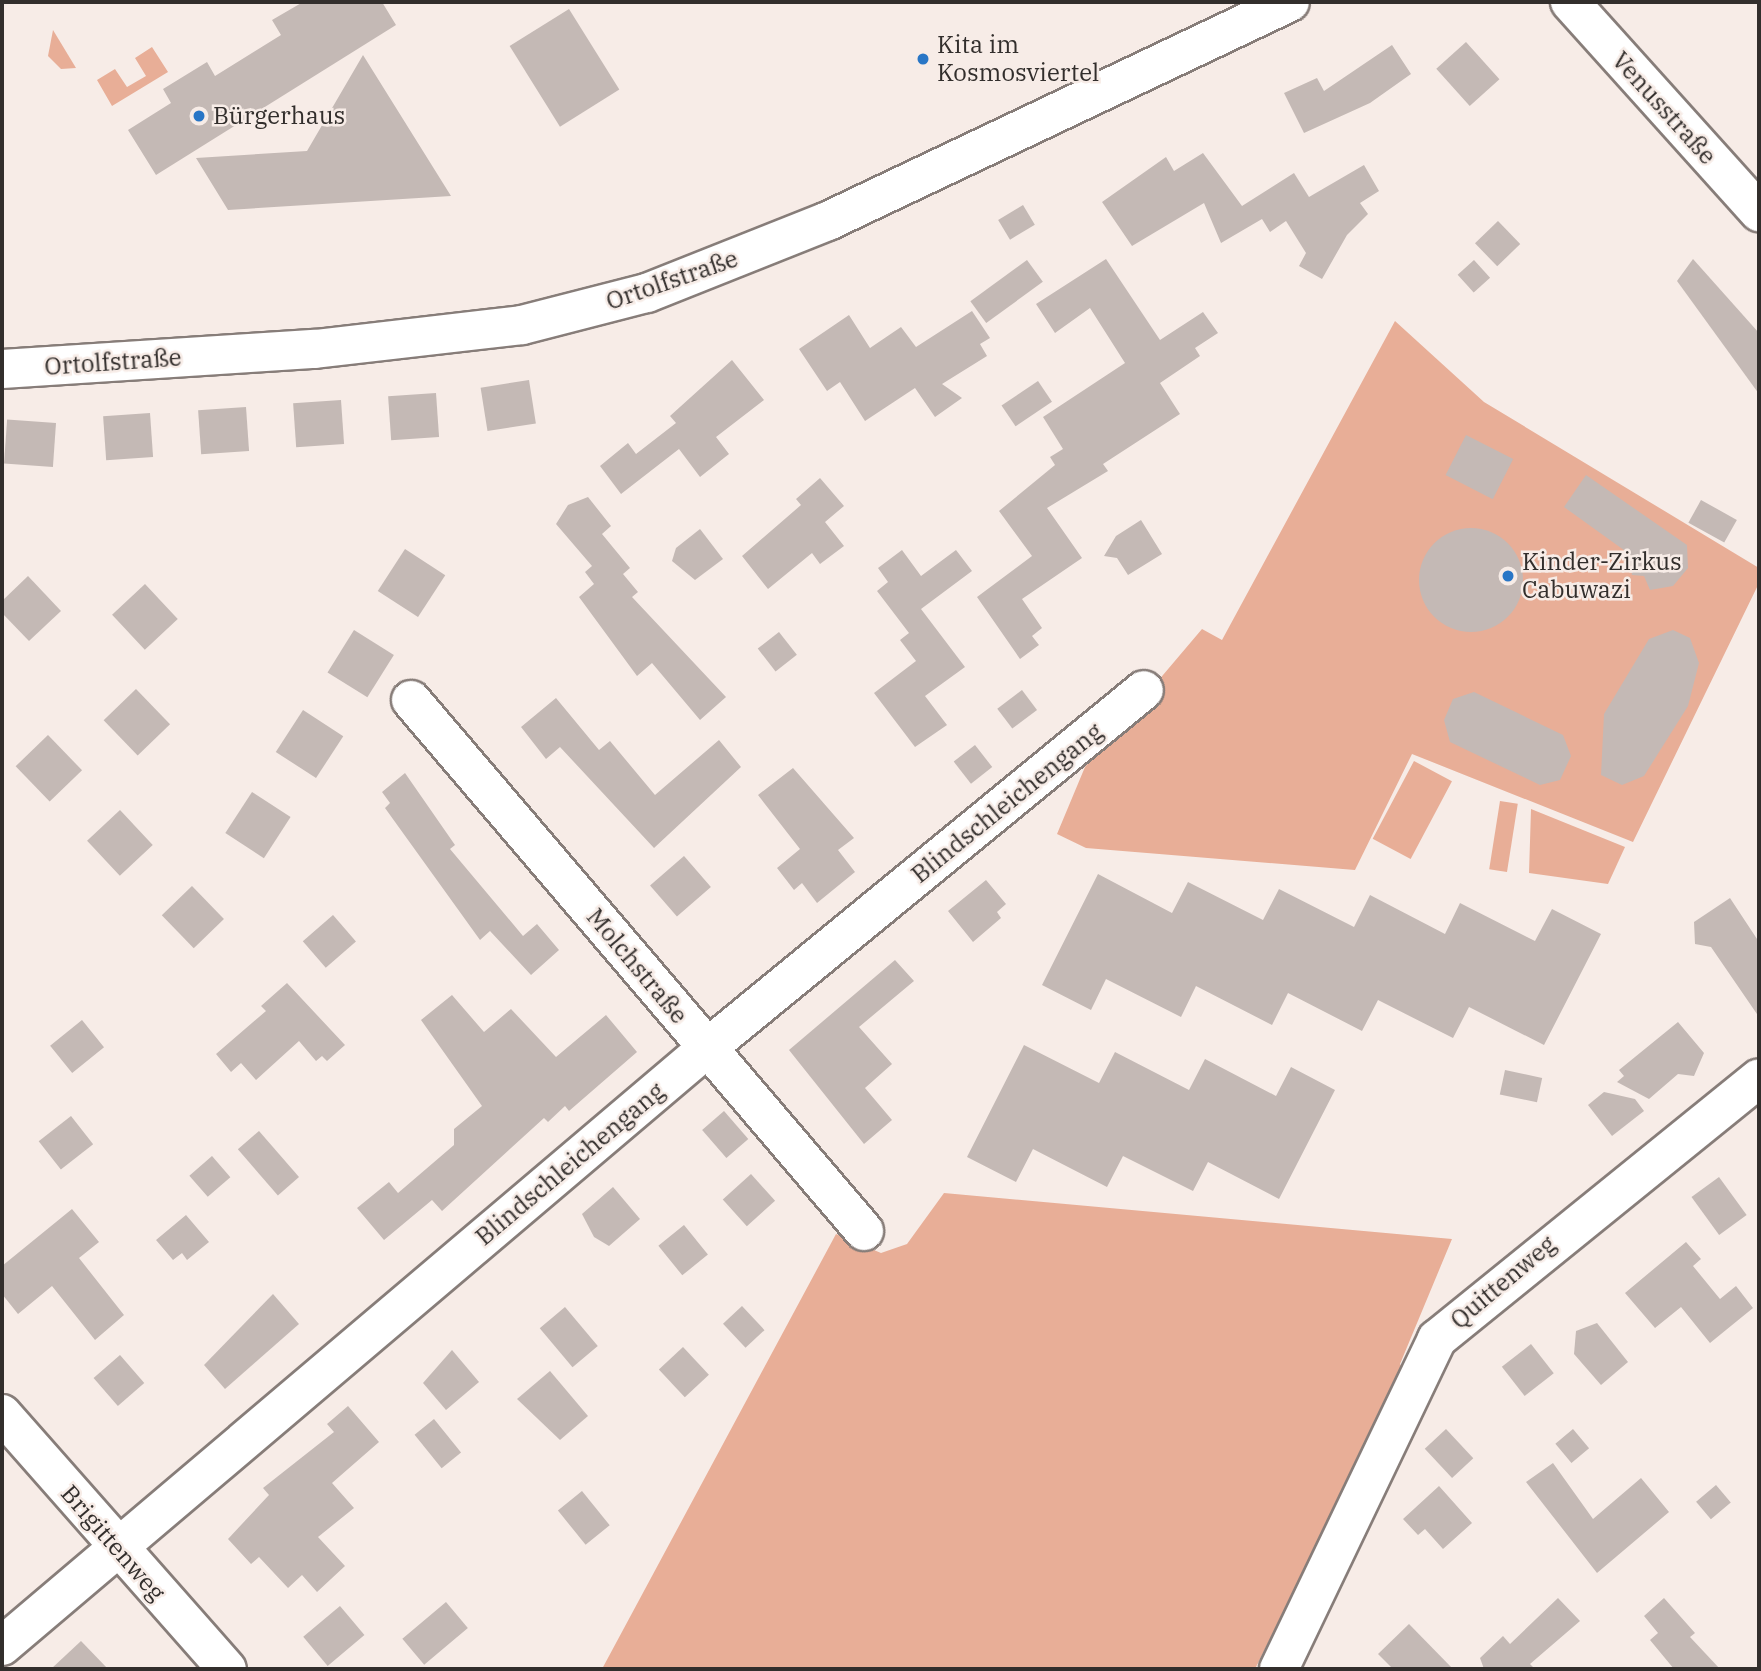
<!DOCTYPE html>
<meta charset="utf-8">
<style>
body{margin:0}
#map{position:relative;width:1761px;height:1671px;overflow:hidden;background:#f7ece7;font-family:"IBM Plex Serif",serif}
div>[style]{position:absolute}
.green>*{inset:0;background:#e8ae97;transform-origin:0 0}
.building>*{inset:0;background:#c4b9b5;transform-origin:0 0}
.round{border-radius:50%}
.roads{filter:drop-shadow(2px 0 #877d79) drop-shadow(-2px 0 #877d79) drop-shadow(0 2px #877d79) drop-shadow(0 -2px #877d79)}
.minor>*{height:38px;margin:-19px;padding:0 19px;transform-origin:19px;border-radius:19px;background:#fff}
.dots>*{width:19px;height:19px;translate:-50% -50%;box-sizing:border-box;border:4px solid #f7ece7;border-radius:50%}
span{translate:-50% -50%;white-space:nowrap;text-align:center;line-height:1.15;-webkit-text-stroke:5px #f7ece7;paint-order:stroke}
.poi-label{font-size:24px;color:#322e2c}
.left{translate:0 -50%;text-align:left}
.street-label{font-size:24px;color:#322e2c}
.frame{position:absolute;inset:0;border:4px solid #322e2c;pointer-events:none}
</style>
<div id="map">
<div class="green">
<i style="clip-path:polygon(53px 30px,76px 68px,61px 69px,48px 56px)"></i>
<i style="clip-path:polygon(152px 47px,168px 72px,112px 106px,97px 80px,115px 69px,127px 87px,146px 76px,135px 58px)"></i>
<i style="clip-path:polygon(1395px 321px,1484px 402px,1759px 568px,1759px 583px,1633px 842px,1412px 754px,1355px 870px,1086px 848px,1057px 834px,1085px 767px,1202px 629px,1222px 640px)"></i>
<i style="left:1414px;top:761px;width:43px;height:88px;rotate:28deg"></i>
<i style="left:1500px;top:801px;width:18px;height:69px;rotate:9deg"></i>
<i style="clip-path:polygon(1531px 809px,1625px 847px,1608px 884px,1529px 873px)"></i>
<i style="clip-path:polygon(944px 1193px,1452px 1239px,1400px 1364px,1409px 1379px,1287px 1622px,1274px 1631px,1255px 1669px,602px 1669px,836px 1234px,881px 1253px,907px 1244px)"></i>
</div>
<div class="building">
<i style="clip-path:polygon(303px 2px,382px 2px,396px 25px,156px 175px,128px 130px,171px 103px,163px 89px,207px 62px,215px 76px,281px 35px,272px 20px)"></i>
<i style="left:569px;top:9px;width:95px;height:70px;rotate:58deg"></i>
<i style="left:1466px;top:42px;width:50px;height:40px;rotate:48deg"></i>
<i style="clip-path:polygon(1392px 45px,1411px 74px,1370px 103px,1304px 133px,1284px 93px,1317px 78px,1324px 91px)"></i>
<i style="clip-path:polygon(363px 55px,451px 196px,228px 210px,196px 158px,307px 151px)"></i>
<i style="clip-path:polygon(1203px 153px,1242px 206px,1294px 173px,1309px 197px,1364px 165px,1379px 191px,1360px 203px,1368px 214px,1347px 235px,1322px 279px,1299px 266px,1306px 253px,1286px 221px,1270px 232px,1262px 219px,1221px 243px,1204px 203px,1132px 246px,1102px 202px,1166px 157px,1174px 171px)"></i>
<i style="left:1023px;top:205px;width:23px;height:29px;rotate:59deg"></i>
<i style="left:1498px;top:221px;width:32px;height:32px;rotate:46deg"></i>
<i style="clip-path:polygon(1106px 259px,1160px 340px,1203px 312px,1218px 333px,1195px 348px,1200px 356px,1160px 383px,1180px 414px,1103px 464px,1108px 471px,1047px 508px,1082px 558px,1022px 599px,1042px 628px,1032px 636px,1039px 645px,1020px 659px,977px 597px,1032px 556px,999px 511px,1055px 465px,1050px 457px,1063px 449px,1043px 417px,1125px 363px,1090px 308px,1055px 333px,1036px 304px)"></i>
<i style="clip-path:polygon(1693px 259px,1759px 333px,1759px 394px,1677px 281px)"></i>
<i style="left:1027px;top:260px;width:27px;height:70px;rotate:54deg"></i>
<i style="left:1474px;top:260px;width:24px;height:22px;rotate:48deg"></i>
<i style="clip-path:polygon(972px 311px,990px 338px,980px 344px,987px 356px,942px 384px,962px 398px,935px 417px,915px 388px,865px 421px,840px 382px,827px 391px,799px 349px,849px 315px,870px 348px,901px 327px,916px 347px)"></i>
<i style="clip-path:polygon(732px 360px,764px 400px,716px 437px,729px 454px,700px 477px,679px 449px,621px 494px,600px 466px,628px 443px,636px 454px,676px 423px,670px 416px)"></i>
<i style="left:529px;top:380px;width:44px;height:49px;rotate:81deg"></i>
<i style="left:1038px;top:381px;width:25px;height:44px;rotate:56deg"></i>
<i style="left:436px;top:393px;width:44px;height:48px;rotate:86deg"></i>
<i style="left:341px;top:400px;width:44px;height:48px;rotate:86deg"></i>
<i style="left:246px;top:407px;width:44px;height:48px;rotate:86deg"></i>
<i style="left:150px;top:413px;width:44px;height:47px;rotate:86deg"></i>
<i style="left:56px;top:423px;width:44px;height:49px;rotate:94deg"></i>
<i style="left:1466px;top:435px;width:53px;height:45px;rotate:27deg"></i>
<i style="clip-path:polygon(1586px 475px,1687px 545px,1688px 568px,1673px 586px,1650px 590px,1644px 576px,1632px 575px,1628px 553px,1564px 507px)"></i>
<i style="clip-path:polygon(820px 478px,844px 506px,825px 522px,844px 546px,820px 564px,812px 553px,768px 589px,742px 556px,801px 505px,796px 499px)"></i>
<i style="clip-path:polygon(588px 497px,611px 526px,602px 534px,630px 568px,623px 574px,638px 592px,632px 597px,726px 697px,700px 720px,652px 663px,637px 676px,579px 597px,594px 584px,585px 572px,592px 566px,556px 524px,568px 505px)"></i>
<i style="left:1701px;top:500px;width:41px;height:26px;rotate:29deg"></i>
<i style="clip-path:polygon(1141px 520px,1162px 554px,1128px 575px,1117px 558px,1104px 556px,1116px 536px)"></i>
<i class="round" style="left:1419px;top:528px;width:104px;height:104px"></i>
<i style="clip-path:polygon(700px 529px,723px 559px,695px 580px,672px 561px,676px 548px)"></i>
<i style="left:405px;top:549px;width:48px;height:50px;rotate:33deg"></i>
<i style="clip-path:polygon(902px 550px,921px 576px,956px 550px,972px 571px,921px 609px,965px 667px,925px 696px,947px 725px,915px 747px,874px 693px,916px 661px,900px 640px,909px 633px,877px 591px,888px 582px,878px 568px)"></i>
<i style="clip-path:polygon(28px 576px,61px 611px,29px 641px,2px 613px,2px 601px)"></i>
<i style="left:145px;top:584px;width:48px;height:45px;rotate:47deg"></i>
<i style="left:354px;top:630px;width:47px;height:50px;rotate:32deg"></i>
<i style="clip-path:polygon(1673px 630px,1690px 638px,1699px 663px,1688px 706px,1644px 776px,1622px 785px,1601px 775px,1604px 714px,1649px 639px)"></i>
<i style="left:779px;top:632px;width:29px;height:27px;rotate:52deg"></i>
<i style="left:136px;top:689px;width:49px;height:45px;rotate:46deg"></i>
<i style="left:1022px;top:690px;width:25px;height:31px;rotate:53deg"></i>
<i style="clip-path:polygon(1474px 692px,1563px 735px,1571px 756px,1560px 780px,1540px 785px,1450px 742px,1444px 720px,1453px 699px)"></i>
<i style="clip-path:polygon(556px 698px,599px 750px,610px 741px,655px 795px,719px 740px,741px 767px,654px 848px,560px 747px,546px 759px,521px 727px)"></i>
<i style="left:303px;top:710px;width:48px;height:50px;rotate:33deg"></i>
<i style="left:48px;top:735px;width:49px;height:45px;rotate:46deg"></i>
<i style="left:975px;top:745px;width:28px;height:27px;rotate:52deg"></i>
<i style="clip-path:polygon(793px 768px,854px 838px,838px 850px,855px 872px,817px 903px,802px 883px,794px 890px,777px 868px,800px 849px,758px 795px)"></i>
<i style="clip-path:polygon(405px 773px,455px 845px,450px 849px,523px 936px,537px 924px,559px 950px,531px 975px,490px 931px,480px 940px,385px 808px,390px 803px,382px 792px)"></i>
<i style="left:252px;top:792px;width:46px;height:49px;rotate:33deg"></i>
<i style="left:120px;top:810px;width:48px;height:45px;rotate:47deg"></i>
<i style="left:684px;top:856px;width:41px;height:45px;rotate:49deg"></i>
<i style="clip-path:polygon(1098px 874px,1172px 913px,1188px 882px,1263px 920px,1279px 889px,1354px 927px,1370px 895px,1445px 934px,1460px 903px,1535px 941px,1552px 909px,1601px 934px,1544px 1045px,1469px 1007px,1453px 1038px,1378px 1000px,1362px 1031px,1288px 993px,1272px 1025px,1196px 986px,1181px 1017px,1106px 979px,1091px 1010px,1042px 985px)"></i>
<i style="clip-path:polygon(986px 880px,1006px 904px,997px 912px,1001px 918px,973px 942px,948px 911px)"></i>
<i style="left:192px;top:886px;width:46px;height:42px;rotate:46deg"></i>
<i style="clip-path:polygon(1730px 898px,1759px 942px,1759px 1017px,1711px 947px,1695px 944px,1694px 922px)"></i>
<i style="left:333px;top:915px;width:35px;height:40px;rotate:49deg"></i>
<i style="clip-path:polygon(895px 960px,914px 981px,859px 1027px,892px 1064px,865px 1088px,892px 1120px,864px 1144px,789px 1050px)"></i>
<i style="clip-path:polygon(287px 983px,345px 1045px,327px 1061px,322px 1056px,316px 1061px,299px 1041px,256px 1080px,241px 1063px,231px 1072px,216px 1054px,266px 1011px,261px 1006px)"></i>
<i style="clip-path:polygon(452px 995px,484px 1032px,511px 1009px,556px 1057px,606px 1015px,637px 1052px,569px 1111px,565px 1106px,548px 1122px,544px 1118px,442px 1211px,432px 1200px,384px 1240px,357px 1208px,389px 1182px,398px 1193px,454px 1145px,454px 1129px,482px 1106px,421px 1020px)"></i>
<i style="left:82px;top:1020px;width:35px;height:41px;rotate:51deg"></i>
<i style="clip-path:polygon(1678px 1022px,1704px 1053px,1694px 1076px,1678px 1074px,1649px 1099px,1617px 1082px,1624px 1076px,1619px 1070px)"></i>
<i style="clip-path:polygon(1024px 1045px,1099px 1083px,1115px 1052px,1189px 1090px,1205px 1059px,1276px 1096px,1291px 1067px,1335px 1090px,1279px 1199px,1208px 1162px,1193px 1191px,1123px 1156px,1107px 1187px,1033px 1149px,1016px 1182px,967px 1157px)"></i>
<i style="left:1505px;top:1070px;width:38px;height:25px;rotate:12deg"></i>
<i style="clip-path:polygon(1604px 1092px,1635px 1099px,1644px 1111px,1612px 1136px,1588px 1105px)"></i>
<i style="left:724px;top:1111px;width:37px;height:29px;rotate:49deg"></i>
<i style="left:71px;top:1116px;width:36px;height:41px;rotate:52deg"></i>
<i style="left:259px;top:1131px;width:61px;height:28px;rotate:49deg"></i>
<i style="left:212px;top:1156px;width:28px;height:30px;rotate:49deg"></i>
<i style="left:751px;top:1174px;width:36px;height:38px;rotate:48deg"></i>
<i style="left:1719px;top:1177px;width:47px;height:34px;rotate:54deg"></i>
<i style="clip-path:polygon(613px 1187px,640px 1219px,609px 1246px,594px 1237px,582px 1214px)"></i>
<i style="clip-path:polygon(72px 1209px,99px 1242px,79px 1258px,124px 1315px,95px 1340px,52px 1286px,18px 1314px,2px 1294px,2px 1266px)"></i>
<i style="clip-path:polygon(186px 1215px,209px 1242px,187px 1260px,182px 1253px,173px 1260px,156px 1240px)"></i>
<i style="left:684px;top:1225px;width:38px;height:33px;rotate:51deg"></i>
<i style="clip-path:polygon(1686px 1242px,1701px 1259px,1693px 1266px,1720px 1299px,1736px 1286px,1753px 1308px,1710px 1343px,1681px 1307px,1655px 1328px,1625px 1293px)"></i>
<i style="clip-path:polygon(273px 1294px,299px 1324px,225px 1389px,204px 1365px)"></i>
<i style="left:742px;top:1306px;width:33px;height:26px;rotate:47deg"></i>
<i style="left:565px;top:1307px;width:51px;height:33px;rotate:50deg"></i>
<i style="clip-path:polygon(1597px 1323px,1628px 1362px,1601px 1385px,1574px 1354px,1576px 1331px)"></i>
<i style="left:1531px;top:1344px;width:37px;height:37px;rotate:52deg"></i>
<i style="left:683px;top:1347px;width:38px;height:33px;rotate:47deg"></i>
<i style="clip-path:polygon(452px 1350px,479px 1382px,446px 1410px,423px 1383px)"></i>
<i style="left:120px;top:1355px;width:37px;height:35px;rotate:49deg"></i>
<i style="clip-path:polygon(550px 1371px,588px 1416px,560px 1440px,517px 1399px)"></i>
<i style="clip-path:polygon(348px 1406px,379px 1442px,332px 1483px,354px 1508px,318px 1537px,345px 1566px,317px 1592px,302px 1575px,288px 1588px,259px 1557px,251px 1564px,228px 1539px,269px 1495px,263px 1488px,334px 1432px,327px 1424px)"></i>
<i style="left:434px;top:1419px;width:43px;height:25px;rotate:51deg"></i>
<i style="left:1446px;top:1429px;width:40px;height:29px;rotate:47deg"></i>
<i style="left:1573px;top:1429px;width:25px;height:23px;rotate:50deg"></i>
<i style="clip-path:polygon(1553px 1463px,1593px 1519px,1641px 1478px,1669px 1512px,1597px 1573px,1526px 1482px)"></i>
<i style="left:1716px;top:1485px;width:23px;height:26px;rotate:50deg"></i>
<i style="clip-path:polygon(1439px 1486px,1472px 1523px,1443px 1549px,1425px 1529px,1418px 1535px,1403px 1519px)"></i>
<i style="left:582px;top:1491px;width:44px;height:31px;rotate:51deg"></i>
<i style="clip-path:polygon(1558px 1598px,1580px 1621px,1530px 1664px,1535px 1669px,1484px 1669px,1480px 1658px,1503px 1636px,1510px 1644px)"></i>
<i style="clip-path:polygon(1664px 1598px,1695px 1633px,1690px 1637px,1720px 1669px,1674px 1669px,1650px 1640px,1658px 1633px,1644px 1616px)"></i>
<i style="left:446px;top:1602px;width:34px;height:57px;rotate:50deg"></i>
<i style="left:340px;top:1606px;width:38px;height:48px;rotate:50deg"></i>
<i style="clip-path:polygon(1409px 1624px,1453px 1669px,1393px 1669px,1378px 1654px)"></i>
<i style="clip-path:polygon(81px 1641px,108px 1669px,51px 1669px)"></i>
</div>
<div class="roads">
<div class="minor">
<i style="left:1570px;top:2px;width:283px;rotate:48deg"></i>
<i style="left:2px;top:369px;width:314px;rotate:-3.7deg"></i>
<i style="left:315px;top:349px;width:208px;rotate:-6.6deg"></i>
<i style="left:522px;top:325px;width:129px;rotate:-14.4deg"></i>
<i style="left:647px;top:293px;width:195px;rotate:-21.7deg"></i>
<i style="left:828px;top:221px;width:511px;rotate:-25.36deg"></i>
<i style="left:411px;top:700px;width:698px;rotate:49.53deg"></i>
<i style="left:2px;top:1414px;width:340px;rotate:48.6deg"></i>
<i style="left:2px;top:1646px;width:923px;rotate:-40.3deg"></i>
<i style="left:706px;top:1049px;width:566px;rotate:-39.34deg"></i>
<i style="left:1279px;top:1669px;width:366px;rotate:-64.4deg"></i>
<i style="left:1437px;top:1339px;width:414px;rotate:-39deg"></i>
</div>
</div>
<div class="dots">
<i style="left:923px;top:59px;background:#2976c6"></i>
<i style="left:199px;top:116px;background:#2976c6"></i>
<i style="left:1508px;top:576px;background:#2976c6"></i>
</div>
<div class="poi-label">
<span class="left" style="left:937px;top:59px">Kita im<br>Kosmosviertel</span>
<span class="left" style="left:213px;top:116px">Bürgerhaus</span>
<span class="left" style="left:1522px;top:576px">Kinder-Zirkus<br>Cabuwazi</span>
</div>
<div class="street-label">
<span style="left:1664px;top:108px;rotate:48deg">Venusstraße</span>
<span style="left:672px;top:280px;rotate:-19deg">Ortolfstraße</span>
<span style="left:113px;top:362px;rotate:-4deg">Ortolfstraße</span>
<span style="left:1007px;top:803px;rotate:-39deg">Blindschleichengang</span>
<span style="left:637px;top:966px;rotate:50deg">Molchstraße</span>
<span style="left:570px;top:1164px;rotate:-40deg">Blindschleichengang</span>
<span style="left:1503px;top:1282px;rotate:-40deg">Quittenweg</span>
<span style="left:113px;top:1543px;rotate:49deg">Brigittenweg</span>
</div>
<div class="frame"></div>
</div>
